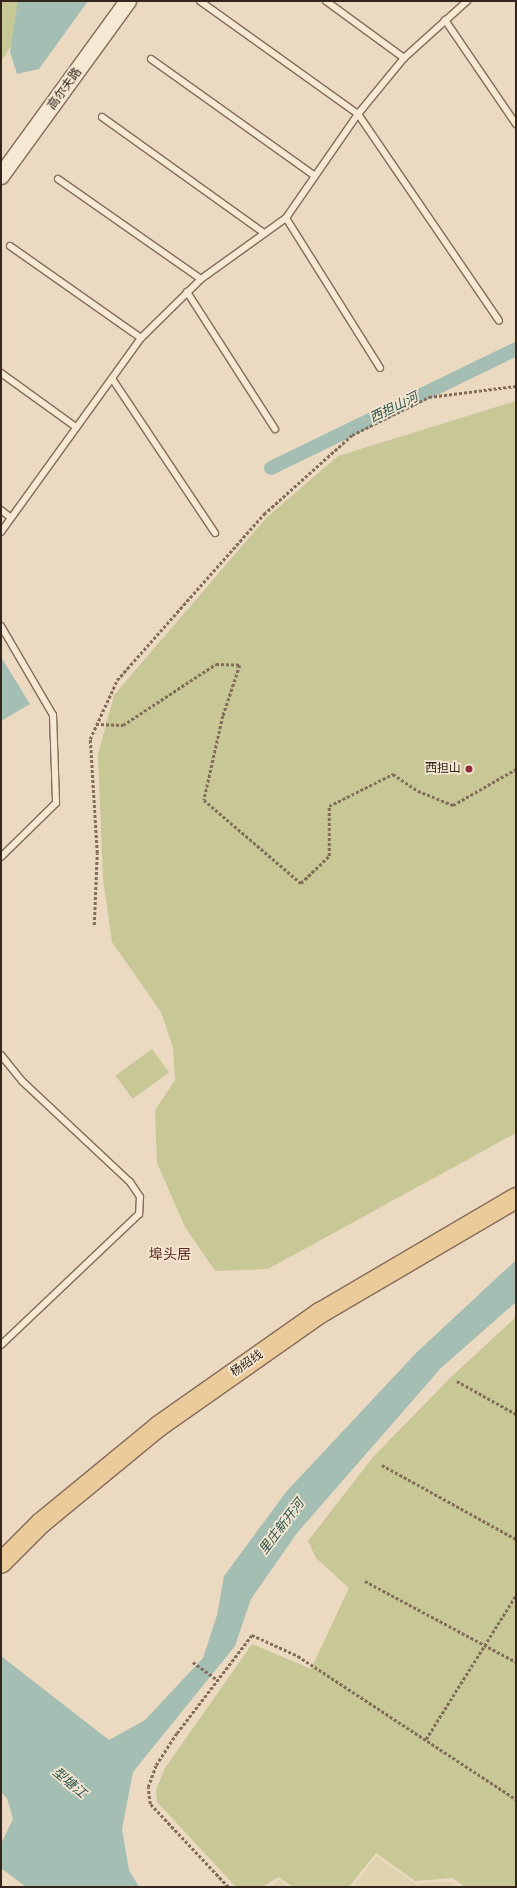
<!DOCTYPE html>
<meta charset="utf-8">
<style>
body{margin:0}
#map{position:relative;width:517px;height:1888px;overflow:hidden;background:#ebdac1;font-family:"Times New Roman","Noto Sans SC",serif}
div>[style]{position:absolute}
.farmland>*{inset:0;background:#e0d3af}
.green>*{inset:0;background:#c7c896;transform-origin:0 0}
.water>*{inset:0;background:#a4beb3}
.canal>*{height:14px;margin:-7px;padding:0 7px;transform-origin:7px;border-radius:7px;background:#a4beb3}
.path>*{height:2.5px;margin-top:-1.25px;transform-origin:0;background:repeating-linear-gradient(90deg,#836c5a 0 3px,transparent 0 5px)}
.roads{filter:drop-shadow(1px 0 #836c5a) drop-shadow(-1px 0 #836c5a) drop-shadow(0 1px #836c5a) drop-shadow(0 -1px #836c5a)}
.service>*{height:6px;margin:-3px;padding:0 3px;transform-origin:3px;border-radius:3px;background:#f6e9d4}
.tertiary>*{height:16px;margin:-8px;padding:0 8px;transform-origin:8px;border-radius:8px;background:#f6e9d4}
.primary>*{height:20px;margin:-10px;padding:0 10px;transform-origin:10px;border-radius:10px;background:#eccb9b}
.dots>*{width:11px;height:11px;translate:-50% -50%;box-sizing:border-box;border:2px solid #f3e6d0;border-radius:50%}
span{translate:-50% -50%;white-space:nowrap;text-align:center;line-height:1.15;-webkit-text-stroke:3.5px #f3e6d0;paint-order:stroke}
.street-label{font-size:12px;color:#34261d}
.poi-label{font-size:12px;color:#34261d}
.right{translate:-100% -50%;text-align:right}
.water-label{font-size:13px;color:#2d534d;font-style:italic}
.quarter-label{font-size:14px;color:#5e261f}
.frame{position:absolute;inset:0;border:2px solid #34261d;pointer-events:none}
</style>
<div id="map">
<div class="farmland">
<i style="clip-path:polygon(376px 1856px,416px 1884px,450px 1882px,456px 1887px,353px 1887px)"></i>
<i style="clip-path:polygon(279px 1880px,288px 1887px,269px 1887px)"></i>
</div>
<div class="green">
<i style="clip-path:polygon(1px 1px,42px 1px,1px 61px)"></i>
<i style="clip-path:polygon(516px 401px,516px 1133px,268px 1269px,215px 1271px,185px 1227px,157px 1163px,155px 1110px,175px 1080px,173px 1048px,161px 1012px,112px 942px,103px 879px,98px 754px,114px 695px,266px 518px,338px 456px)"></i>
<i style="left:152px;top:1049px;width:29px;height:45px;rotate:54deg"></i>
<i style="clip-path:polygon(516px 1317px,516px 1887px,465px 1887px,453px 1878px,415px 1881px,376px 1853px,349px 1887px,293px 1887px,278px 1877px,263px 1887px,236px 1887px,157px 1802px,156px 1790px,165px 1768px,252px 1644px,311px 1669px,349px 1588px,316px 1558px,308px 1541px,373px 1457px,451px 1377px)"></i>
</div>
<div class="water">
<i style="clip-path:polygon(18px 1px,88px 1px,39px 69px,17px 74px,10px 52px)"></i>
<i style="clip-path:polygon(1px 657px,30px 704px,1px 721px)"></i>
<i style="clip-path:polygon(516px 1260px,516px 1302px,441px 1368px,297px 1533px,251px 1599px,235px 1646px,133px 1772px,122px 1829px,129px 1870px,139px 1887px,26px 1887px,1px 1868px,1px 1844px,13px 1819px,7px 1798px,1px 1792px,1px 1656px,109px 1740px,145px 1720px,203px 1658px,217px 1615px,224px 1576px,286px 1492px,416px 1353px)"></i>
</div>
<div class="canal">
<i style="left:271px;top:468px;width:272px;rotate:-25.9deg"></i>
</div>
<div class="path">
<i style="left:96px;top:724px;width:27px;rotate:2deg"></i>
<i style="left:123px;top:725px;width:111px;rotate:-33.3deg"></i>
<i style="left:216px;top:664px;width:24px;rotate:2deg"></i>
<i style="left:240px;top:665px;width:54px;rotate:108.4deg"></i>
<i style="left:223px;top:716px;width:86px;rotate:102.7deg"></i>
<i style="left:204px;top:800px;width:128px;rotate:40.6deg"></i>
<i style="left:301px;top:883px;width:39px;rotate:-44deg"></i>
<i style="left:329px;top:856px;width:50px;rotate:-90deg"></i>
<i style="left:329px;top:806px;width:72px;rotate:-26.6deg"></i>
<i style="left:393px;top:774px;width:30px;rotate:34deg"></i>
<i style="left:418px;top:791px;width:38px;rotate:22deg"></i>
<i style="left:453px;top:805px;width:73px;rotate:-29.7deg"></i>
<i style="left:94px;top:925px;width:72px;rotate:-87.6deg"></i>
<i style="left:97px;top:853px;width:114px;rotate:-93.5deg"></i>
<i style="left:90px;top:739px;width:65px;rotate:-65.4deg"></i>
<i style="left:117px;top:680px;width:222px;rotate:-48.5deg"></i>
<i style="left:264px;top:514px;width:118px;rotate:-41.9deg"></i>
<i style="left:352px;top:435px;width:86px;rotate:-26.3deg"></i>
<i style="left:429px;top:397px;width:88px;rotate:-7.2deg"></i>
<i style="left:457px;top:1381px;width:68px;rotate:29.2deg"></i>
<i style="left:382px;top:1465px;width:153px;rotate:28.9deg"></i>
<i style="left:365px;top:1581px;width:171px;rotate:28.2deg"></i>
<i style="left:193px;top:1662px;width:31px;rotate:36deg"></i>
<i style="left:426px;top:1739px;width:170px;rotate:-58deg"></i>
<i style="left:228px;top:1887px;width:114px;rotate:-133.2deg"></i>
<i style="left:150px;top:1804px;width:17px;rotate:-97deg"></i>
<i style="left:148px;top:1787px;width:23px;rotate:-70deg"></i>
<i style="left:156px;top:1765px;width:38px;rotate:-57deg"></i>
<i style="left:177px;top:1733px;width:123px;rotate:-52.6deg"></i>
<i style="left:252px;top:1635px;width:51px;rotate:24.5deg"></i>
<i style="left:298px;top:1656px;width:261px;rotate:33.3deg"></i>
</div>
<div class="roads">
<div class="service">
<i style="left:200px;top:1px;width:194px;rotate:35.6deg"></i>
<i style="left:358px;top:114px;width:250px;rotate:55.7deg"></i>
<i style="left:326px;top:1px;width:97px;rotate:36.2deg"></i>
<i style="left:445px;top:20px;width:126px;rotate:55.7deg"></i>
<i style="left:151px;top:59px;width:201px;rotate:35.5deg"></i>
<i style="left:102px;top:117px;width:199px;rotate:35.6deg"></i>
<i style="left:58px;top:179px;width:174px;rotate:35deg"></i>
<i style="left:286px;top:218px;width:177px;rotate:57.9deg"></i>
<i style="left:10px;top:246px;width:160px;rotate:35.1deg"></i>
<i style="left:187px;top:292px;width:163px;rotate:57.3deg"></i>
<i style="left:1px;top:373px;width:92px;rotate:35.8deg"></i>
<i style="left:113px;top:380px;width:184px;rotate:56.3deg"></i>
<i style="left:1px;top:510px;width:11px;rotate:38deg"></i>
<i style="left:1px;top:532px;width:239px;rotate:-54.2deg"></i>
<i style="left:141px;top:338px;width:84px;rotate:-44.5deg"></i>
<i style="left:201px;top:279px;width:105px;rotate:-35.7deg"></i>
<i style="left:286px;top:218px;width:126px;rotate:-55.3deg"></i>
<i style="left:358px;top:114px;width:72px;rotate:-50.6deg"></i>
<i style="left:404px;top:58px;width:85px;rotate:-42.1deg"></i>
<i style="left:1px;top:626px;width:103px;rotate:59.7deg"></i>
<i style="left:53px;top:715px;width:88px;rotate:88deg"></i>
<i style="left:56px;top:803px;width:77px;rotate:135.5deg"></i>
<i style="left:1px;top:1055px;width:33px;rotate:51deg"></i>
<i style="left:22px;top:1081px;width:148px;rotate:43.1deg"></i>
<i style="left:130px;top:1182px;width:18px;rotate:56deg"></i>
<i style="left:140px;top:1197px;width:17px;rotate:93deg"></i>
<i style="left:139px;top:1214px;width:190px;rotate:136.5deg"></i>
</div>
<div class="tertiary">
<i style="left:1px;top:176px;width:216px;rotate:-54deg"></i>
</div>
<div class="primary">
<i style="left:1px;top:1563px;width:57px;rotate:-45deg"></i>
<i style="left:41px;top:1523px;width:153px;rotate:-39.4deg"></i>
<i style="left:159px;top:1426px;width:197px;rotate:-35.1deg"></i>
<i style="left:320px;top:1313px;width:227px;rotate:-30.4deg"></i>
</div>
</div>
<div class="dots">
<i style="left:469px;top:769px;background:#8f2e38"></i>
</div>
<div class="street-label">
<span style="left:65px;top:89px;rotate:-54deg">高尔夫路</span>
<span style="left:247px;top:1364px;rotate:-35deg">杨绍线</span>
</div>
<div class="poi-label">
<span class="right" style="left:461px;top:769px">西担山</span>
</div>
<div class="water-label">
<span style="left:394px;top:408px;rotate:-26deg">西担山河</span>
<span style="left:282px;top:1527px;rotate:-53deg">里庄新开河</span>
<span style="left:69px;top:1783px;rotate:40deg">型塘江</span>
</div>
<div class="quarter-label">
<span style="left:170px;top:1255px">埠头居</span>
</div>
<div class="frame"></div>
</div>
